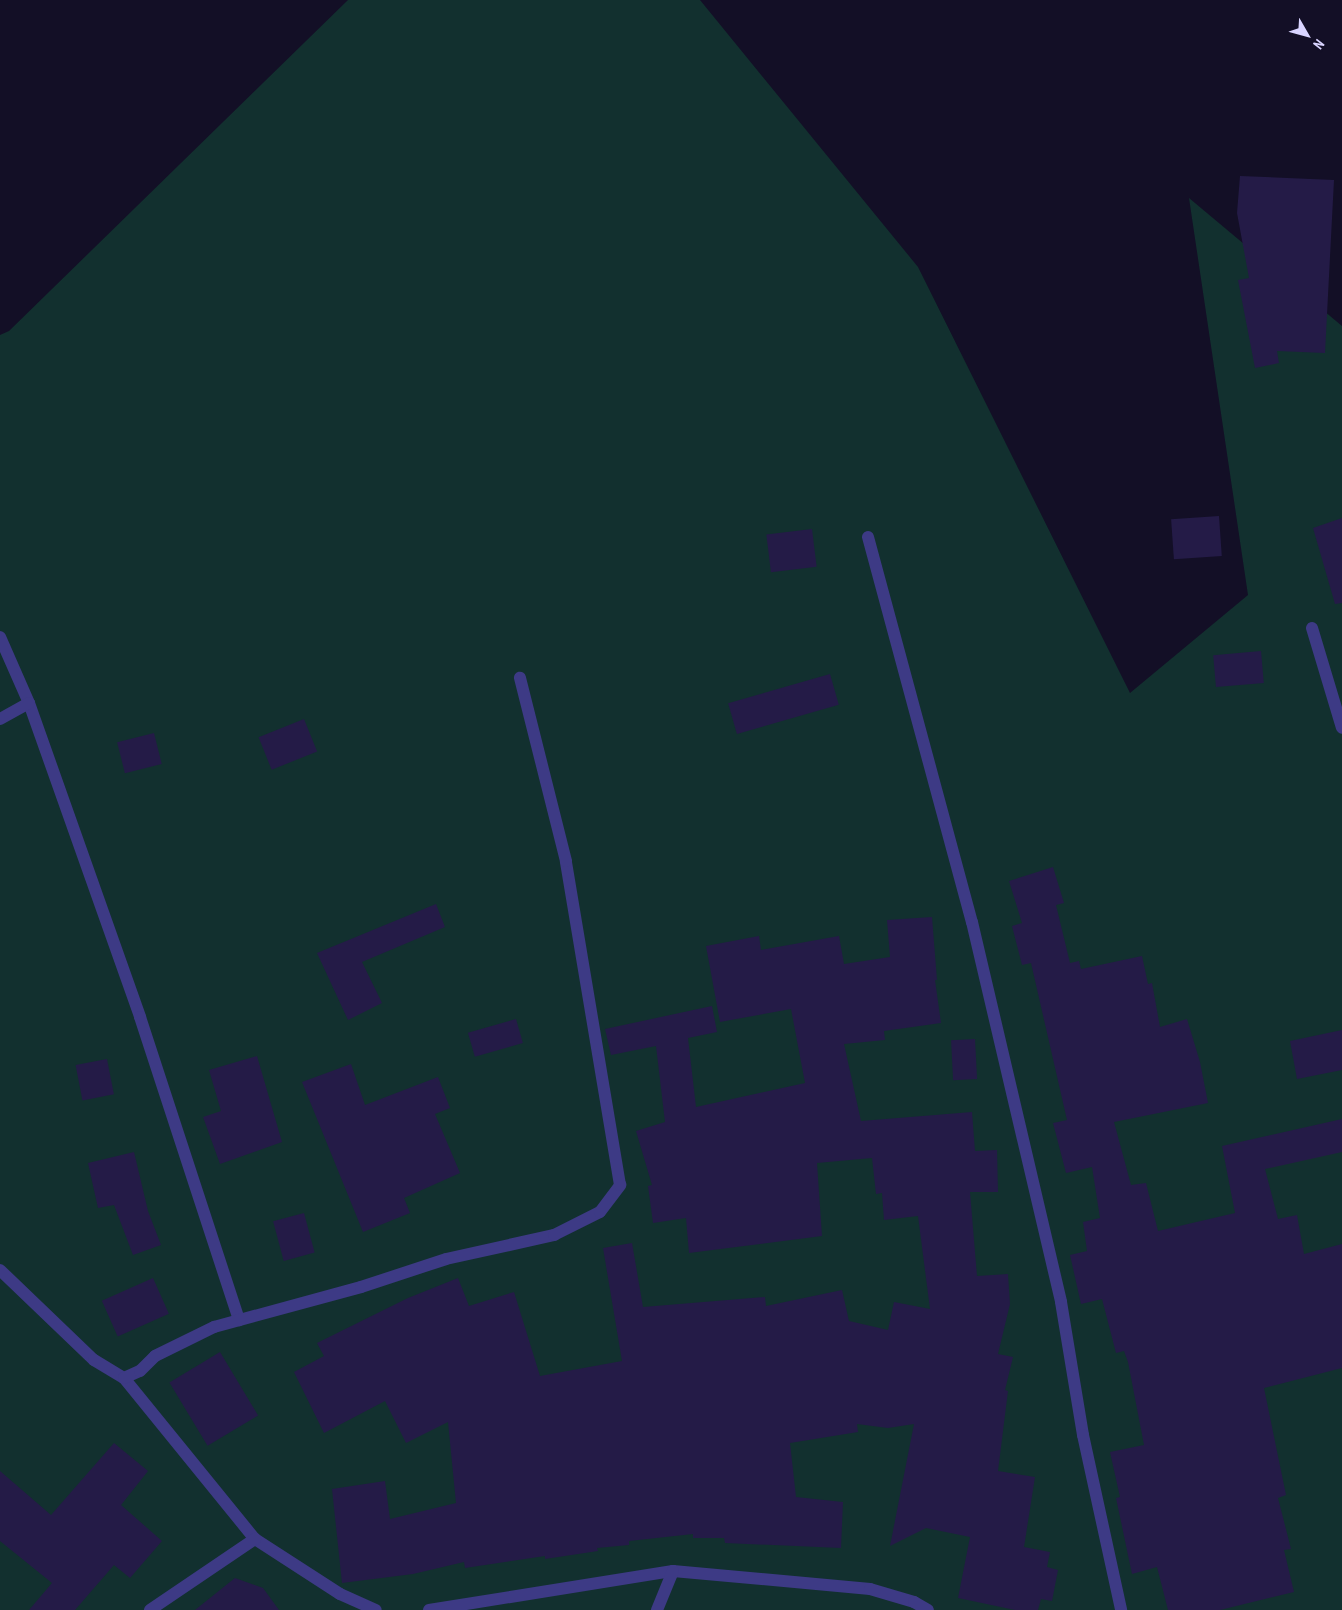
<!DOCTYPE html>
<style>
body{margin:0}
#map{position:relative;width:1342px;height:1610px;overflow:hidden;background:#130f26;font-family:"PT Sans Narrow",sans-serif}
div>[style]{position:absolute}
.green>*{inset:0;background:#12302f}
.building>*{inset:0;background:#241b47;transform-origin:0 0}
.minor>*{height:12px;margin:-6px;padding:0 6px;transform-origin:6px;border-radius:6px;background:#3d3a85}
span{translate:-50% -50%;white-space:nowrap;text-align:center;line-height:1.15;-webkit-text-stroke:5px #130f26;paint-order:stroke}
.north{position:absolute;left:1282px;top:10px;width:50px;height:50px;-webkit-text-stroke:4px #130f26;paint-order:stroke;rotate:128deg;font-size:14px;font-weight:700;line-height:20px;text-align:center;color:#d9d4ff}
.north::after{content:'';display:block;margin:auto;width:18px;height:22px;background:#d9d4ff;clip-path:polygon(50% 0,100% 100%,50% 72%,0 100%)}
</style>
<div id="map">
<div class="green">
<i style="clip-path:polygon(348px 0,700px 0,918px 267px,1130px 693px,1248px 595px,1189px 198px,1342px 326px,1342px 1610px,0 1610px,0 335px,9px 331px)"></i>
</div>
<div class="building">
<i style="clip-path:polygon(1240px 176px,1334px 180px,1325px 353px,1277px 351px,1279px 363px,1255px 368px,1238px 280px,1249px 278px,1237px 213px)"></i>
<i style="left:1219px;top:516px;width:40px;height:48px;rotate:86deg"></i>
<i style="clip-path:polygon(1342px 518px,1342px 603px,1335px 604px,1313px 528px)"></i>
<i style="left:812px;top:529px;width:38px;height:46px;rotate:83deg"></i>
<i style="left:1261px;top:651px;width:32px;height:48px;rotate:85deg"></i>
<i style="left:830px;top:674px;width:32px;height:106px;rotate:74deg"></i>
<i style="left:304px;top:719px;width:35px;height:49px;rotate:68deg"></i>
<i style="left:154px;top:733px;width:32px;height:38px;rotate:76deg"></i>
<i style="clip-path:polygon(1053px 867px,1064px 903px,1056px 905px,1070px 963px,1079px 961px,1081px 969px,1142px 956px,1148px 984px,1152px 983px,1160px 1027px,1187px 1019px,1200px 1062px,1208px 1103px,1114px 1122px,1131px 1185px,1146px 1183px,1158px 1231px,1235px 1213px,1222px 1146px,1342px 1119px,1342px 1152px,1265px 1169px,1278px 1219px,1297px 1215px,1304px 1254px,1342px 1244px,1342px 1368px,1264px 1388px,1286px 1495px,1278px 1498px,1291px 1549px,1284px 1550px,1294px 1592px,1220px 1610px,1168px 1610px,1157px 1567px,1132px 1574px,1116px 1498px,1120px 1497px,1110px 1452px,1144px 1445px,1128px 1362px,1124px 1351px,1116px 1353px,1102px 1299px,1081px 1304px,1070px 1255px,1087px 1251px,1083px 1222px,1100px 1218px,1092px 1167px,1066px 1173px,1053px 1123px,1067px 1120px,1031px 963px,1022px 965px,1012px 926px,1022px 923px,1009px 881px)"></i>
<i style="clip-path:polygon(436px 904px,445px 927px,362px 962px,382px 1003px,348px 1020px,317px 953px)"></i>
<i style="clip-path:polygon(932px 917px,937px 980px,935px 980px,941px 1023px,884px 1031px,885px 1040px,844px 1044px,861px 1121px,972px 1112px,975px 1151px,997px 1150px,998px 1192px,970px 1192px,977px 1276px,1008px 1274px,1010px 1304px,998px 1354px,1013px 1357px,1005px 1390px,1008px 1391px,998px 1471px,1035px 1477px,1024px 1547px,1050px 1552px,1047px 1567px,1058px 1570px,1052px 1601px,1041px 1599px,1038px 1610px,1015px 1610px,958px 1598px,970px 1537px,926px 1528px,890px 1546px,914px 1424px,888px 1428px,857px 1424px,858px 1432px,790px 1443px,796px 1497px,843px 1502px,841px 1548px,725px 1543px,724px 1538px,693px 1538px,693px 1534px,629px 1541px,629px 1545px,597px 1548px,598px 1551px,545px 1559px,545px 1556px,465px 1568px,464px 1562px,413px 1574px,342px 1583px,332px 1489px,385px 1481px,390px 1519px,456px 1503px,448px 1422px,406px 1443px,385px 1401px,324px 1433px,294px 1372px,324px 1356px,317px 1343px,408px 1298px,458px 1278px,469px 1306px,514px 1292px,540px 1376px,622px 1361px,603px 1248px,632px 1243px,643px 1307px,765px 1297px,766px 1306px,842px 1290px,849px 1321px,888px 1330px,894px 1302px,930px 1309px,918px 1216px,884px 1220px,882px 1193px,876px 1194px,872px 1158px,817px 1163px,822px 1236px,689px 1253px,686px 1218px,653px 1223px,648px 1186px,652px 1185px,636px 1131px,665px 1122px,656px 1046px,611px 1055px,605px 1029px,712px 1006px,717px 1032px,688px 1038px,696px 1107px,805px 1083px,791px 1009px,720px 1022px,706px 946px,759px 936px,761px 950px,839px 936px,844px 964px,890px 957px,887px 920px)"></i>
<i style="left:516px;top:1019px;width:25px;height:50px;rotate:74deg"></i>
<i style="clip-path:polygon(1342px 1030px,1342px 1070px,1297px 1079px,1290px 1041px)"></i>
<i style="left:975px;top:1039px;width:40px;height:24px;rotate:87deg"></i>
<i style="clip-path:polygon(257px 1056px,282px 1142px,220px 1164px,203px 1117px,221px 1111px,209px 1070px)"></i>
<i style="left:107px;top:1059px;width:36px;height:32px;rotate:79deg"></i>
<i style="clip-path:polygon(351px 1064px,365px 1105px,438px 1077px,450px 1108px,435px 1114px,460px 1173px,404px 1198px,410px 1213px,363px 1232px,302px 1082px)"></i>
<i style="clip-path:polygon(134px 1152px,148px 1211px,161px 1245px,133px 1255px,114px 1205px,98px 1208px,88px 1163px)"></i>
<i style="left:304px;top:1213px;width:41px;height:32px;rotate:75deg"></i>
<i style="left:153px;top:1278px;width:39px;height:56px;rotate:66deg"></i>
<i style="left:220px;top:1352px;width:74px;height:59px;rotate:59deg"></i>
<i style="clip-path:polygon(114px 1443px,148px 1471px,121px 1505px,162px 1541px,130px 1578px,114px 1565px,75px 1610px,29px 1610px,52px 1583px,0 1541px,0 1471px,51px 1515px)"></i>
<i style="clip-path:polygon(235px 1578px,263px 1588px,279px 1610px,195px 1610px)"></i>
</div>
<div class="minor">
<i style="left:868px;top:537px;width:399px;rotate:74.9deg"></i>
<i style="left:972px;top:922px;width:390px;rotate:76.8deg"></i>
<i style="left:1061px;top:1302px;width:135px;rotate:80.6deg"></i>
<i style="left:1083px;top:1435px;width:179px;rotate:77.7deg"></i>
<i style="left:1312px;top:628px;width:104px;rotate:73.3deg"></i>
<i style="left:0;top:637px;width:72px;rotate:66.3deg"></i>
<i style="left:29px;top:703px;width:333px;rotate:70.5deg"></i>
<i style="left:140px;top:1017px;width:319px;rotate:71.9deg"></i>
<i style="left:0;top:719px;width:33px;rotate:-29deg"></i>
<i style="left:0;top:1270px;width:130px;rotate:43.8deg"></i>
<i style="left:94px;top:1360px;width:35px;rotate:31deg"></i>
<i style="left:124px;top:1378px;width:208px;rotate:50.9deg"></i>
<i style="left:255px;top:1539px;width:101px;rotate:32.9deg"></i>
<i style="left:340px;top:1594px;width:39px;rotate:24deg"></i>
<i style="left:124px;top:1378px;width:17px;rotate:-24deg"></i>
<i style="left:140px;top:1371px;width:21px;rotate:-45deg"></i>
<i style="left:155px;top:1356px;width:66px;rotate:-26.2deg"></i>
<i style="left:214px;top:1327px;width:152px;rotate:-15.2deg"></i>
<i style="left:361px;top:1287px;width:89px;rotate:-18.2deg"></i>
<i style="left:446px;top:1259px;width:111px;rotate:-12.5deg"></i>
<i style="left:554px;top:1235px;width:51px;rotate:-26.6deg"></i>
<i style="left:600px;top:1212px;width:34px;rotate:-53deg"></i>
<i style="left:620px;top:1185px;width:328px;rotate:-99.5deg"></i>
<i style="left:566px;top:861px;width:189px;rotate:-104.1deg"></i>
<i style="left:150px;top:1610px;width:127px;rotate:-34.1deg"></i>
<i style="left:429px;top:1610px;width:247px;rotate:-9.1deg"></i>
<i style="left:673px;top:1571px;width:198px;rotate:5.2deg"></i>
<i style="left:870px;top:1589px;width:46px;rotate:16.5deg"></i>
<i style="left:914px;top:1602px;width:16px;rotate:30deg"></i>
<i style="left:657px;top:1610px;width:42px;rotate:-67.7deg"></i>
</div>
<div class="north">N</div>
</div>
